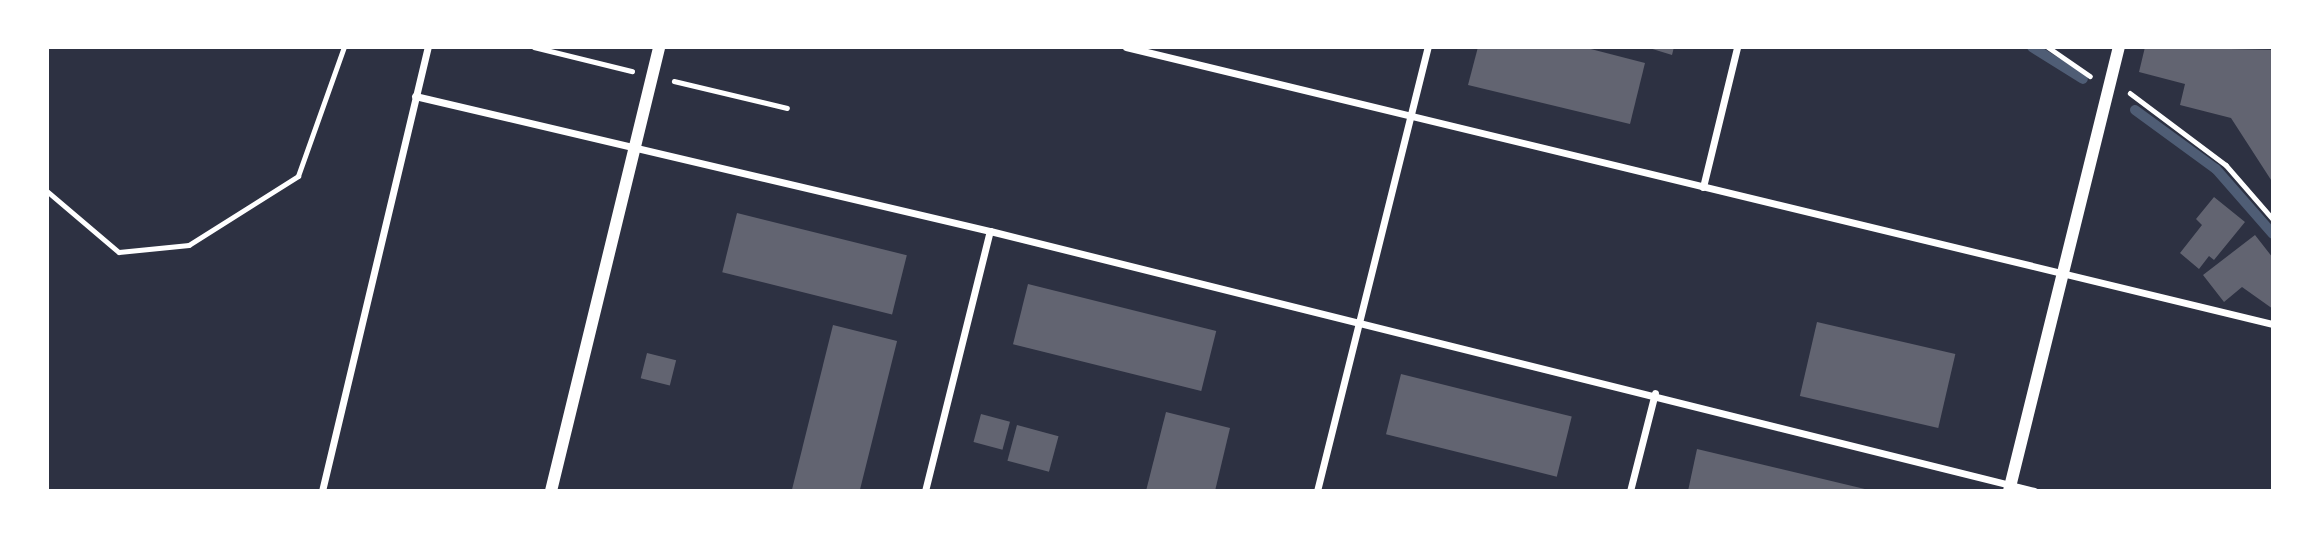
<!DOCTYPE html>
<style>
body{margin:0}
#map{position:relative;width:2320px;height:538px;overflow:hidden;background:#2d3142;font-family:"Source Serif 4",serif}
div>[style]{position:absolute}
.stream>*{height:10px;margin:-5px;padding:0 5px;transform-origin:5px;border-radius:5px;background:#4f5d75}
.building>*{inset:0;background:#626471;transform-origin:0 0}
.path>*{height:4.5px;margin:-2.25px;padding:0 2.25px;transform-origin:2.25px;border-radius:2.25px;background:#fff}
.minor>*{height:7px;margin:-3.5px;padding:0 3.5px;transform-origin:3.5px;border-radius:3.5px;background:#fff}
.tertiary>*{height:12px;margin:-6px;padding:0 6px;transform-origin:6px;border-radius:6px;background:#fff}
span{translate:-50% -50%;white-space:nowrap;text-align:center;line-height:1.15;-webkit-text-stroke:5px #fff;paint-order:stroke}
.frame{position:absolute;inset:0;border:49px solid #fff;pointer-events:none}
</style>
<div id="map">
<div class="stream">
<i style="left:2032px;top:47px;width:60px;rotate:32.1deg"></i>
<i style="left:2135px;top:110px;width:100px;rotate:36.1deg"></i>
<i style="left:2216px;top:169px;width:86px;rotate:48.8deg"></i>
</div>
<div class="building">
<i style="clip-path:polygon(1478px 47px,1583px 47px,1645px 63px,1630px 124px,1468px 85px)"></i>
<i style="clip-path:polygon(1646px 47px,1674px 47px,1672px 55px)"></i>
<i style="clip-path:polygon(2145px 47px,2273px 50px,2273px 183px,2231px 118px,2180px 105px,2185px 84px,2139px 72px)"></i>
<i style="clip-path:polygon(2214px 197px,2245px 222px,2214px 260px,2209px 256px,2199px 269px,2180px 253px,2202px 225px,2196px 219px)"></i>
<i style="left:737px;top:213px;width:175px;height:61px;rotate:14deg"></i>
<i style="clip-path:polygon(2255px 235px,2273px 258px,2273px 309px,2242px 287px,2224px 302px,2203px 275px)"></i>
<i style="left:1028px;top:284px;width:194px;height:62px;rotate:14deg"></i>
<i style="left:1817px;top:322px;width:142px;height:76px;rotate:13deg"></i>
<i style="left:833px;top:325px;width:66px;height:171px;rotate:14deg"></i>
<i style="left:647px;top:353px;width:30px;height:26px;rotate:14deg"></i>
<i style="left:1401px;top:374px;width:176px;height:62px;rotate:14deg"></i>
<i style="clip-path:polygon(1166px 412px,1230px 428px,1215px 491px,1146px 491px)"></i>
<i style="left:981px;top:414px;width:30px;height:29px;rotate:15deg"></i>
<i style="left:1017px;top:425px;width:43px;height:37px;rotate:15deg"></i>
<i style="clip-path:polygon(1697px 449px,1869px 490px,1869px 491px,1688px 491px)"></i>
</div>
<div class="path">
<i style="left:534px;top:47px;width:101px;rotate:13.8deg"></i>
<i style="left:2048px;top:47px;width:51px;rotate:34.6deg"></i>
<i style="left:674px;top:81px;width:116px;rotate:13.4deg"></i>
<i style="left:2130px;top:93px;width:120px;rotate:36.9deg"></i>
<i style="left:2226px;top:165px;width:72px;rotate:49deg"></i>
<i style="left:47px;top:191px;width:94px;rotate:40.3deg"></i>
<i style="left:119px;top:252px;width:70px;rotate:-5.7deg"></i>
<i style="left:189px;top:245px;width:129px;rotate:-32.3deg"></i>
<i style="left:298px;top:176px;width:137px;rotate:-70.4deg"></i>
</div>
<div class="minor">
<i style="left:1126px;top:47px;width:1180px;rotate:13.58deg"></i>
<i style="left:415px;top:96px;width:591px;rotate:13.21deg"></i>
<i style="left:990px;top:231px;width:1076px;rotate:13.98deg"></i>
<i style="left:1703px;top:187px;width:144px;rotate:-76.3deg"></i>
<i style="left:322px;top:491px;width:456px;rotate:-76.6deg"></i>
<i style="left:925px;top:491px;width:268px;rotate:-76deg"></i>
<i style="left:1317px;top:491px;width:458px;rotate:-76deg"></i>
<i style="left:1630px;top:491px;width:101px;rotate:-75.7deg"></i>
</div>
<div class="tertiary">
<i style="left:551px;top:491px;width:457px;rotate:-76.3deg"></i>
<i style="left:2009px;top:491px;width:457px;rotate:-76.1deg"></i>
</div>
<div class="frame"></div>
</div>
